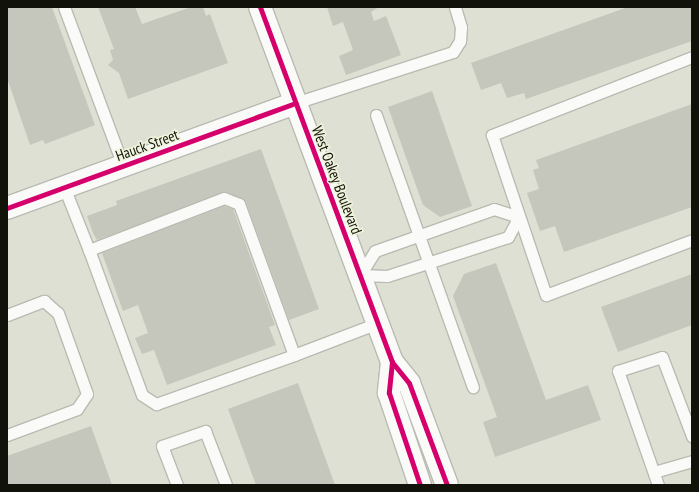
<!DOCTYPE html>
<style>
body{margin:0}
#map{position:relative;width:699px;height:492px;overflow:hidden;background:#dfe0d4;font-family:"PT Sans Narrow",sans-serif}
div>[style]{position:absolute}
.building>*{inset:0;background:#c5c6bc}
.roads{filter:drop-shadow(1px 0 #b9bbb1) drop-shadow(-1px 0 #b9bbb1) drop-shadow(0 1px #b9bbb1) drop-shadow(0 -1px #b9bbb1)}
.lane>*{height:11px;margin:-5.5px;padding:0 5.5px;transform-origin:5.5px;border-radius:5.5px;background:#fafaf9}
.street>*{height:22px;margin:-11px;padding:0 11px;transform-origin:11px;border-radius:11px;background:#fafaf9}
.secondary>*{height:22px;margin:-11px;padding:0 11px;transform-origin:11px;border-radius:11px;background:#fafaf9}
.cycleway>*{height:5px;margin:-2.5px;padding:0 2.5px;transform-origin:2.5px;border-radius:2.5px;background:#d6006c}
span{translate:-50% -50%;white-space:nowrap;text-align:center;line-height:1.15;-webkit-text-stroke:3px #f0f3db;paint-order:stroke}
.street-label{font-size:15px;color:#11120a}
.frame{position:absolute;inset:0;border:8px solid #11120a;pointer-events:none}
</style>
<div id="map">
<div class="building">
<i style="clip-path:polygon(7px 7px,52px 7px,95px 125px,45px 144px,43px 140px,30px 145px,7px 78px)"></i>
<i style="clip-path:polygon(98px 7px,135px 7px,142px 24px,191px 7px,203px 7px,206px 16px,210px 14px,228px 63px,128px 99px,119px 73px,108px 65px,113px 60px,110px 50px,114px 49px)"></i>
<i style="clip-path:polygon(327px 7px,379px 7px,371px 12px,374px 21px,386px 16px,401px 55px,346px 75px,339px 56px,353px 50px,343px 22px,333px 26px)"></i>
<i style="clip-path:polygon(628px 7px,692px 7px,692px 41px,526px 99px,524px 93px,507px 98px,501px 83px,481px 90px,471px 63px)"></i>
<i style="clip-path:polygon(432px 91px,472px 206px,440px 217px,423px 205px,388px 107px)"></i>
<i style="clip-path:polygon(692px 104px,692px 207px,564px 252px,555px 226px,540px 231px,527px 193px,539px 189px,533px 170px,539px 168px,536px 160px)"></i>
<i style="clip-path:polygon(261px 149px,319px 309px,289px 320px,246px 202px,227px 192px,97px 240px,93px 233px,87px 216px,117px 205px,116px 201px)"></i>
<i style="clip-path:polygon(224px 206px,233px 209px,275px 325px,269px 327px,276px 345px,167px 385px,154px 350px,142px 354px,135px 338px,148px 333px,138px 305px,123px 311px,102px 253px)"></i>
<i style="clip-path:polygon(496px 263px,546px 400px,588px 385px,601px 420px,495px 457px,483px 422px,497px 417px,453px 296px,464px 274px)"></i>
<i style="clip-path:polygon(692px 274px,692px 325px,618px 352px,601px 307px)"></i>
<i style="clip-path:polygon(298px 383px,335px 485px,256px 485px,228px 409px)"></i>
<i style="clip-path:polygon(91px 426px,112px 485px,7px 485px,7px 456px)"></i>
</div>
<div class="roads">
<div class="lane">
<i style="left:64px;top:7px;width:170px;rotate:69.6deg"></i>
<i style="left:692px;top:57px;width:215px;rotate:158.7deg"></i>
<i style="left:492px;top:135px;width:169px;rotate:71.4deg"></i>
<i style="left:546px;top:295px;width:156px;rotate:-20.6deg"></i>
<i style="left:295px;top:103px;width:166px;rotate:-17.9deg"></i>
<i style="left:453px;top:52px;width:13px;rotate:-58deg"></i>
<i style="left:460px;top:41px;width:14px;rotate:-86deg"></i>
<i style="left:461px;top:27px;width:21px;rotate:-107deg"></i>
<i style="left:376px;top:115px;width:289px;rotate:70.4deg"></i>
<i style="left:64px;top:187px;width:68px;rotate:68.4deg"></i>
<i style="left:494px;top:209px;width:26px;rotate:18deg"></i>
<i style="left:519px;top:217px;width:23px;rotate:119deg"></i>
<i style="left:508px;top:237px;width:127px;rotate:162.1deg"></i>
<i style="left:387px;top:276px;width:27px;rotate:-178deg"></i>
<i style="left:360px;top:275px;width:28px;rotate:-58deg"></i>
<i style="left:375px;top:251px;width:126px;rotate:-19.4deg"></i>
<i style="left:7px;top:315px;width:40px;rotate:-21deg"></i>
<i style="left:44px;top:301px;width:18px;rotate:41deg"></i>
<i style="left:58px;top:313px;width:86px;rotate:70.3deg"></i>
<i style="left:87px;top:394px;width:18px;rotate:124deg"></i>
<i style="left:77px;top:409px;width:75px;rotate:159.6deg"></i>
<i style="left:294px;top:355px;width:161px;rotate:-110deg"></i>
<i style="left:239px;top:204px;width:16px;rotate:-158deg"></i>
<i style="left:224px;top:198px;width:145px;rotate:158.9deg"></i>
<i style="left:89px;top:250px;width:154px;rotate:69.9deg"></i>
<i style="left:142px;top:395px;width:17px;rotate:33deg"></i>
<i style="left:156px;top:404px;width:146px;rotate:-19.5deg"></i>
<i style="left:294px;top:355px;width:90px;rotate:-20.9deg"></i>
<i style="left:654px;top:472px;width:40px;rotate:-16deg"></i>
<i style="left:177px;top:485px;width:42px;rotate:-111deg"></i>
<i style="left:162px;top:446px;width:46px;rotate:-19.2deg"></i>
<i style="left:205px;top:431px;width:58px;rotate:68.7deg"></i>
<i style="left:658px;top:485px;width:121px;rotate:-109.3deg"></i>
<i style="left:618px;top:371px;width:46px;rotate:-17.7deg"></i>
<i style="left:662px;top:357px;width:85px;rotate:69.2deg"></i>
</div>
<div class="street">
<i style="left:7px;top:208px;width:307px;rotate:-20deg"></i>
</div>
<div class="secondary">
<i style="left:260px;top:7px;width:379px;rotate:69.6deg"></i>
<i style="left:392px;top:362px;width:27px;rotate:51deg"></i>
<i style="left:409px;top:383px;width:109px;rotate:69.6deg"></i>
<i style="left:392px;top:362px;width:31px;rotate:96deg"></i>
<i style="left:389px;top:393px;width:97px;rotate:71.4deg"></i>
</div>
</div>
<div class="cycleway">
<i style="left:260px;top:7px;width:379px;rotate:69.6deg"></i>
<i style="left:392px;top:362px;width:27px;rotate:51deg"></i>
<i style="left:409px;top:383px;width:109px;rotate:69.6deg"></i>
<i style="left:7px;top:208px;width:307px;rotate:-20deg"></i>
<i style="left:392px;top:362px;width:31px;rotate:96deg"></i>
<i style="left:389px;top:393px;width:97px;rotate:71.4deg"></i>
</div>
<div class="street-label">
<span style="left:147px;top:145px;rotate:-20deg">Hauck Street</span>
<span style="left:337px;top:180px;rotate:69deg">West Oakey Boulevard</span>
</div>
<div class="frame"></div>
</div>
